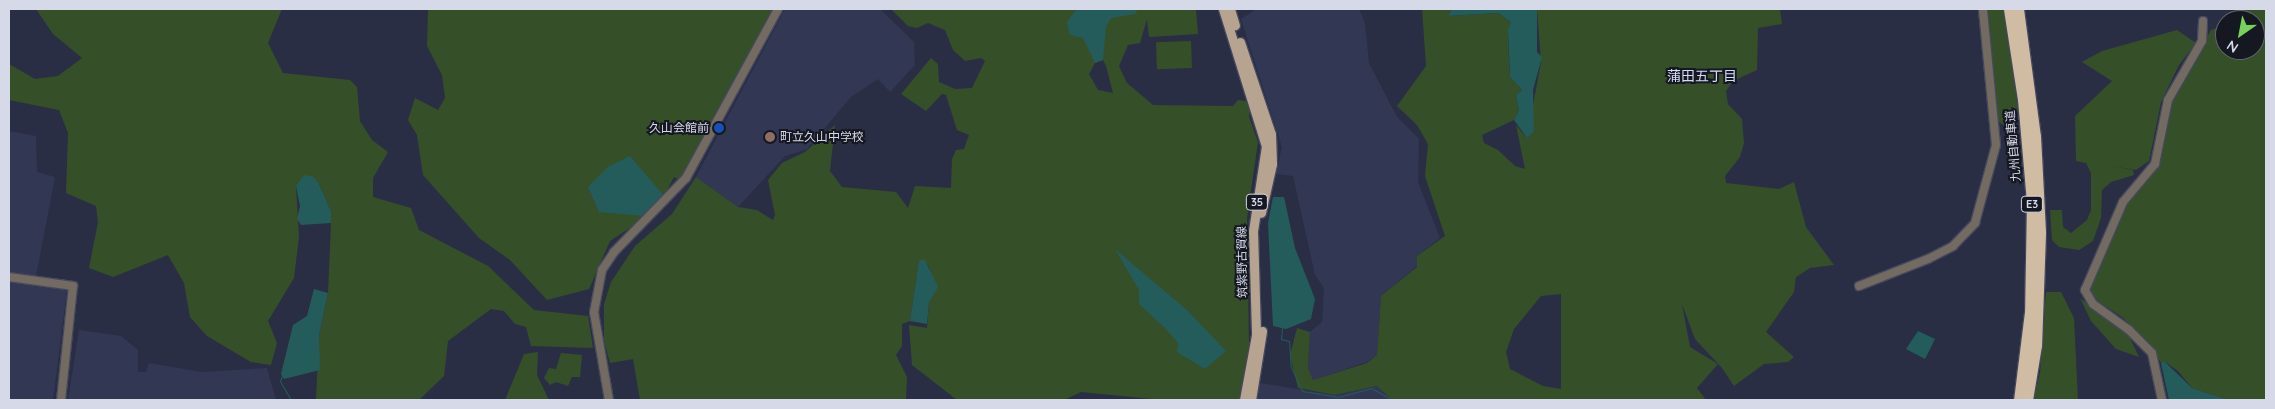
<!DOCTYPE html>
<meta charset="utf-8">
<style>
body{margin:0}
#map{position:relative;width:2275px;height:409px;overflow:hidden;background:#2a2e44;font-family:Quicksand,"Noto Sans JP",sans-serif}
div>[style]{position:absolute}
.built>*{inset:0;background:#323753}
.green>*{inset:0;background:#354f29;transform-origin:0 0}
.water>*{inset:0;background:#245c5c}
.stream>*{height:1px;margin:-0.5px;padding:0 0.5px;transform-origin:0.5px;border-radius:0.5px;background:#245c5c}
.roads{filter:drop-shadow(1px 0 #46495e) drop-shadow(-1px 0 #46495e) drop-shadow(0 1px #46495e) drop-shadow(0 -1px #46495e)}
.tertiary>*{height:8px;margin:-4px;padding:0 4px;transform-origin:4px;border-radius:4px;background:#736a61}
.primary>*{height:9px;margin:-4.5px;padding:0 4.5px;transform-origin:4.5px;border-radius:4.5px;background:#b6a490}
.motorway>*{height:11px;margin:-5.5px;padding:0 5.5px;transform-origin:5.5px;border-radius:5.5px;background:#d0bba3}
.dots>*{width:14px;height:14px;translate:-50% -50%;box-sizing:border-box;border:2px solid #151721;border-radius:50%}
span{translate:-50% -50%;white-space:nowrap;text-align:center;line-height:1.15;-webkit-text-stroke:4px #151721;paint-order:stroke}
.shield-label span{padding:1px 4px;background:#151721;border:1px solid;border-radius:4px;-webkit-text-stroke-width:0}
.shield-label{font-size:11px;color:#d6d9e8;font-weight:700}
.poi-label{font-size:12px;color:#d6d9e8}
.right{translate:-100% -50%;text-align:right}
.left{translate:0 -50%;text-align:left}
.street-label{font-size:12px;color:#d6d9e8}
.neighbourhood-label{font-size:14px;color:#d5dcf9}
.frame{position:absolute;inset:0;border:10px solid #d6d9e8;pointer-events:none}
.north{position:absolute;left:2215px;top:10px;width:50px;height:50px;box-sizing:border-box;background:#151721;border:1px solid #626571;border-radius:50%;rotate:213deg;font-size:14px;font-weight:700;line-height:20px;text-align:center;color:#d6d9e8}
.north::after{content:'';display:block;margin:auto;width:18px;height:22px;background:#76d25a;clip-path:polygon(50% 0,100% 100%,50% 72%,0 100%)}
</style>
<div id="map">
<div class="built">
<i style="clip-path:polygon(785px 9px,880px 9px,914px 42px,915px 65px,890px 92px,878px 79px,851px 97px,807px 149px,785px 156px,738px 207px,696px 177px)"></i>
<i style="clip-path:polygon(1257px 9px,1359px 9px,1365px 23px,1369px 63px,1397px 117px,1419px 139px,1418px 182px,1440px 238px,1417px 256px,1417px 266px,1381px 296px,1377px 355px,1367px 362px,1313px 380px,1308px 369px,1310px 332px,1322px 322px,1324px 288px,1315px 275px,1293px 176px,1276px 174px,1282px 147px,1241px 19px)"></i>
<i style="clip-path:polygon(9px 131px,36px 136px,37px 172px,55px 177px,36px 276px,9px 272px)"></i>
<i style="clip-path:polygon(9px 282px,67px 290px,53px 400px,9px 400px)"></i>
<i style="clip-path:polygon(79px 330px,121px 336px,138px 350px,138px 372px,146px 372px,149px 363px,202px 372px,267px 368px,276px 400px,68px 400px)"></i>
<i style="clip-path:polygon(1242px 380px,1334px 395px,1377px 386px,1392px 400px,1238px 400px)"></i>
</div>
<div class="green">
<i style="clip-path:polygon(36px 9px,282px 9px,268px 43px,283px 73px,350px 80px,357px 87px,360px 121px,372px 140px,388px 152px,373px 178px,373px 197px,411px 208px,419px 230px,488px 266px,534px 310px,588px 316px,593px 348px,531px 346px,526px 327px,515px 324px,504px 311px,491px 309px,448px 341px,444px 376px,419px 400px,316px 400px,319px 335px,328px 293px,331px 223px,331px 211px,319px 184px,296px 186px,299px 237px,294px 278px,268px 321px,277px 343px,271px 365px,251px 362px,207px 336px,190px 317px,184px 283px,168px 255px,113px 277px,89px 268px,98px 222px,96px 206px,66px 193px,68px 133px,59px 110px,9px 100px,9px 64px,35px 79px,58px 76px,82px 58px,53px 34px)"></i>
<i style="clip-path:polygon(428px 9px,774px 9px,687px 171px,678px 179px,674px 177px,664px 196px,633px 226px,610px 241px,589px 289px,547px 300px,510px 260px,479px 238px,423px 175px,417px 135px,408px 120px,415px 98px,438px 110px,445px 98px,442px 75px,427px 46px)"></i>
<i style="clip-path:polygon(evenodd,891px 9px,1196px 9px,1198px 34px,1149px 37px,1147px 19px,1140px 43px,1128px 45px,1119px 66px,1127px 83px,1153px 105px,1233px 106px,1238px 100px,1246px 101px,1250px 110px,1249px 117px,1258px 142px,1247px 218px,1249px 347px,1239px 400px,1162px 400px,1081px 392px,1064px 400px,957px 400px,912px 365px,909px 325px,927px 328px,929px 302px,935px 283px,928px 265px,919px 261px,910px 321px,902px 324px,902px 346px,896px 355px,907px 377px,906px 400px,640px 400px,633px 359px,610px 363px,604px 340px,604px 304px,611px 282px,635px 246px,672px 214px,696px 177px,738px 207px,757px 210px,773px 220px,775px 215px,768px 180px,782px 163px,805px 152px,835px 125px,830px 171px,842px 187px,896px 192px,908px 208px,915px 186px,951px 188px,952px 159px,956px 150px,964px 149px,969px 135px,957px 130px,946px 95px,942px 94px,926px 111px,901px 94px,931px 58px,938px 64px,939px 82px,955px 89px,972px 88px,985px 61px,981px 58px,965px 61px,953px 50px,945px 30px,928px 23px,917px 28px,908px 26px,891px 9px,1103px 60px,1106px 66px,1113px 93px,1098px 90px,1089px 74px,1095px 63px,1103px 60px)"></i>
<i style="clip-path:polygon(evenodd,1422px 9px,1475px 9px,1452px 9px,1448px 16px,1498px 13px,1511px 22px,1508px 29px,1509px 61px,1510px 77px,1522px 90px,1516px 95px,1519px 110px,1514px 120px,1482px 135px,1484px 143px,1498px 150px,1515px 166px,1525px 169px,1516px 125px,1527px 138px,1541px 62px,1537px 9px,1780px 9px,1782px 24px,1758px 28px,1757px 70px,1733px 81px,1726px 91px,1728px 104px,1742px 119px,1744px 143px,1740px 157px,1725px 176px,1726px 183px,1779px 189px,1794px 182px,1806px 227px,1834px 265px,1810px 268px,1796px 277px,1794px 292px,1766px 332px,1794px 357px,1788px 362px,1764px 364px,1734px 386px,1722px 368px,1695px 339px,1682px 304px,1690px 347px,1718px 364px,1697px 388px,1706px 400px,1392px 400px,1377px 386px,1334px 395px,1298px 388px,1290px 355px,1297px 328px,1310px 332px,1308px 368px,1313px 380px,1367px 363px,1377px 355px,1381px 296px,1417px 267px,1417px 256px,1445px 236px,1425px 176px,1428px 144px,1417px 125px,1397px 106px,1426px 66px,1422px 9px,1561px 294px,1561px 389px,1543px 386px,1510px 369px,1506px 352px,1514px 329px,1541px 296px,1561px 294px)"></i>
<i style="clip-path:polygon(1987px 9px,2003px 9px,2013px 66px,2018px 111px,2011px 122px,2004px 125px,1998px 122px)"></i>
<i style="clip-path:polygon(2235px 9px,2266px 9px,2266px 400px,2229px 400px,2192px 388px,2178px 371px,2164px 361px,2161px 363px,2149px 343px,2122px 317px,2096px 300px,2090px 288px,2129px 198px,2152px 171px,2167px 107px,2211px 30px,2225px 25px,2225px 50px,2255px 50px,2255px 20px,2236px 20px)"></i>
<i style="clip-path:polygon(2177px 30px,2196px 43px,2179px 65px,2161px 102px,2149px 161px,2136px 170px,2111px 166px,2133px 170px,2134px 175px,2111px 182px,2102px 190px,2101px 218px,2093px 241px,2079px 250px,2059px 247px,2052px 240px,2050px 210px,2062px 210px,2063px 227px,2071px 233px,2087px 220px,2091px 210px,2091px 173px,2086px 163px,2076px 161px,2075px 116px,2112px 81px,2082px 62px,2102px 51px)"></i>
<i style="left:1191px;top:41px;width:27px;height:35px;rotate:88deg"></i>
<i style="clip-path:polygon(2046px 292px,2061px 292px,2074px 318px,2078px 400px,2033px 400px,2040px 373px)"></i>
<i style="clip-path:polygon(2080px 298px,2127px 332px,2139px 357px,2116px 349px,2091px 321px)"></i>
<i style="clip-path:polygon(538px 352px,537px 375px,549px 400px,505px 400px,524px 354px)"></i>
<i style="clip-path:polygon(561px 353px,582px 355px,580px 377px,572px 377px,568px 386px,556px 382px,550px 385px,544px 378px,549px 368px,556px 369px)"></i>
</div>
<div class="water">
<i style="clip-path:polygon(1077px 9px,1138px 9px,1135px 14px,1111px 18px,1106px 27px,1103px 60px,1095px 63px,1083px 38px,1070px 35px,1067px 22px)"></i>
<i style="clip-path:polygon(1452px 9px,1537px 9px,1537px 52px,1542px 57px,1533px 90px,1534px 131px,1527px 138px,1514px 120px,1519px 110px,1516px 95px,1522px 90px,1510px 77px,1508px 29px,1511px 22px,1498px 13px,1448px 16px)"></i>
<i style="clip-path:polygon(630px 156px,664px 196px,643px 216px,599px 212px,588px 187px,608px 167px)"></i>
<i style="clip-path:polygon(304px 175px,314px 177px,319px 184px,331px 211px,331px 223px,301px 225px,297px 219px,300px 206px,296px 186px)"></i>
<i style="clip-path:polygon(1273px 197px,1284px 197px,1295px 248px,1315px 299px,1311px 319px,1286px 329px,1273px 326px,1268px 223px)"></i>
<i style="clip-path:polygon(1115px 249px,1188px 311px,1226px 351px,1205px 369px,1177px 352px,1178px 343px,1166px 329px,1139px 304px,1139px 290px)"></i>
<i style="clip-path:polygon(919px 260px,925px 260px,938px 287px,929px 302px,927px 324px,910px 321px)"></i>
<i style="clip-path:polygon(314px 289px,328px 293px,319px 335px,320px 370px,284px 379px,281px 374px,293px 325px,307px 316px)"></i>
<i style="clip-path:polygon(1918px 331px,1935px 339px,1925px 359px,1906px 349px)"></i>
<i style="clip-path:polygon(2164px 361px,2192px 388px,2229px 400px,2169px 400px,2161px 363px)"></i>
</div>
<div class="stream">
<i style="left:1282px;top:328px;width:11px;rotate:95deg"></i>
<i style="left:1281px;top:339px;width:8px;rotate:14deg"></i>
<i style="left:1289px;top:341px;width:26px;rotate:86deg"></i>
<i style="left:1291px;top:367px;width:26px;rotate:65deg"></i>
<i style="left:1302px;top:391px;width:36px;rotate:9deg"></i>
<i style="left:1338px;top:397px;width:34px;rotate:-15deg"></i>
<i style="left:1371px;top:388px;width:25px;rotate:29deg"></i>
<i style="left:282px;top:376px;width:5px;rotate:112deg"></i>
<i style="left:280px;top:381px;width:22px;rotate:60deg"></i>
</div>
<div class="roads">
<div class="tertiary">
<i style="left:9px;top:277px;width:65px;rotate:8deg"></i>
<i style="left:73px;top:286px;width:115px;rotate:96deg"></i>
<i style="left:1859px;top:286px;width:74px;rotate:-21.4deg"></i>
<i style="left:1928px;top:259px;width:28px;rotate:-27deg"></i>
<i style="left:1953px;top:246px;width:32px;rotate:-46deg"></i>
<i style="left:1975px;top:223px;width:81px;rotate:-74.9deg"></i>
<i style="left:1996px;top:145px;width:137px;rotate:-95.5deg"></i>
<i style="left:609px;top:400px;width:89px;rotate:-99.7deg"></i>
<i style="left:594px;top:312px;width:43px;rotate:-79.2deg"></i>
<i style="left:602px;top:270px;width:22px;rotate:-56deg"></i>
<i style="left:614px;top:252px;width:103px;rotate:-45.8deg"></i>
<i style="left:686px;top:178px;width:192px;rotate:-61.4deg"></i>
<i style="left:2162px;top:400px;width:48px;rotate:-102deg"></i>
<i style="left:2152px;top:353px;width:33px;rotate:-135deg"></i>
<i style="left:2129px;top:330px;width:44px;rotate:-144.2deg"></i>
<i style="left:2093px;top:304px;width:16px;rotate:-120deg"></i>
<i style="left:2085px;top:290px;width:96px;rotate:-66.6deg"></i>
<i style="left:2123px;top:202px;width:50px;rotate:-49.9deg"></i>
<i style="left:2155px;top:164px;width:65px;rotate:-78.5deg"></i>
<i style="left:2168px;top:100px;width:68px;rotate:-60deg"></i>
<i style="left:2202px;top:41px;width:20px;rotate:-87deg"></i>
</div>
<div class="primary">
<i style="left:1223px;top:9px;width:144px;rotate:72.6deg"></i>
<i style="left:1266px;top:146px;width:86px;rotate:98.7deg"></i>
<i style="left:1253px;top:231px;width:104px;rotate:88.3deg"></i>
<i style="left:1256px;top:335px;width:66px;rotate:100.5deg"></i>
<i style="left:1230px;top:9px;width:17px;rotate:73deg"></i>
<i style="left:1240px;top:42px;width:97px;rotate:71.4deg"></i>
<i style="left:1271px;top:134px;width:30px;rotate:88deg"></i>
<i style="left:1272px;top:164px;width:50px;rotate:102.7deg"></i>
<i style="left:1251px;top:400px;width:70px;rotate:-80.9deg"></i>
</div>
<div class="motorway">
<i style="left:2009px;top:9px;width:91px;rotate:81.2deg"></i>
<i style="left:2023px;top:99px;width:103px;rotate:85deg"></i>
<i style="left:2032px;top:202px;width:110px;rotate:91deg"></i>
<i style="left:2030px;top:312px;width:89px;rotate:97.1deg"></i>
<i style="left:2018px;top:9px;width:128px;rotate:82.4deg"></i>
<i style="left:2035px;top:136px;width:97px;rotate:87deg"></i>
<i style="left:2040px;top:233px;width:112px;rotate:92deg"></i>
<i style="left:2036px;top:345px;width:56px;rotate:99.3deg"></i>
</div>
</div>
<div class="dots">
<i style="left:719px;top:128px;background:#1a4fb4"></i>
<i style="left:770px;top:137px;background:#8d6e63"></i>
</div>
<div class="shield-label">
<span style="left:1257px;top:202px">35</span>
<span style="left:2032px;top:204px">E3</span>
</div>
<div class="poi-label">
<span class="right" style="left:709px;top:128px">久山会館前</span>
<span class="left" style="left:780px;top:137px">町立久山中学校</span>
</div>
<div class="street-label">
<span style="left:2013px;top:146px;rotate:-95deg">九州自動車道</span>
<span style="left:1242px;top:262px;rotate:-91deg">筑紫野古賀線</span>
</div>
<div class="neighbourhood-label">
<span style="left:1702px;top:76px">蒲田五丁目</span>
</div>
<div class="frame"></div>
<div class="north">N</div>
</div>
